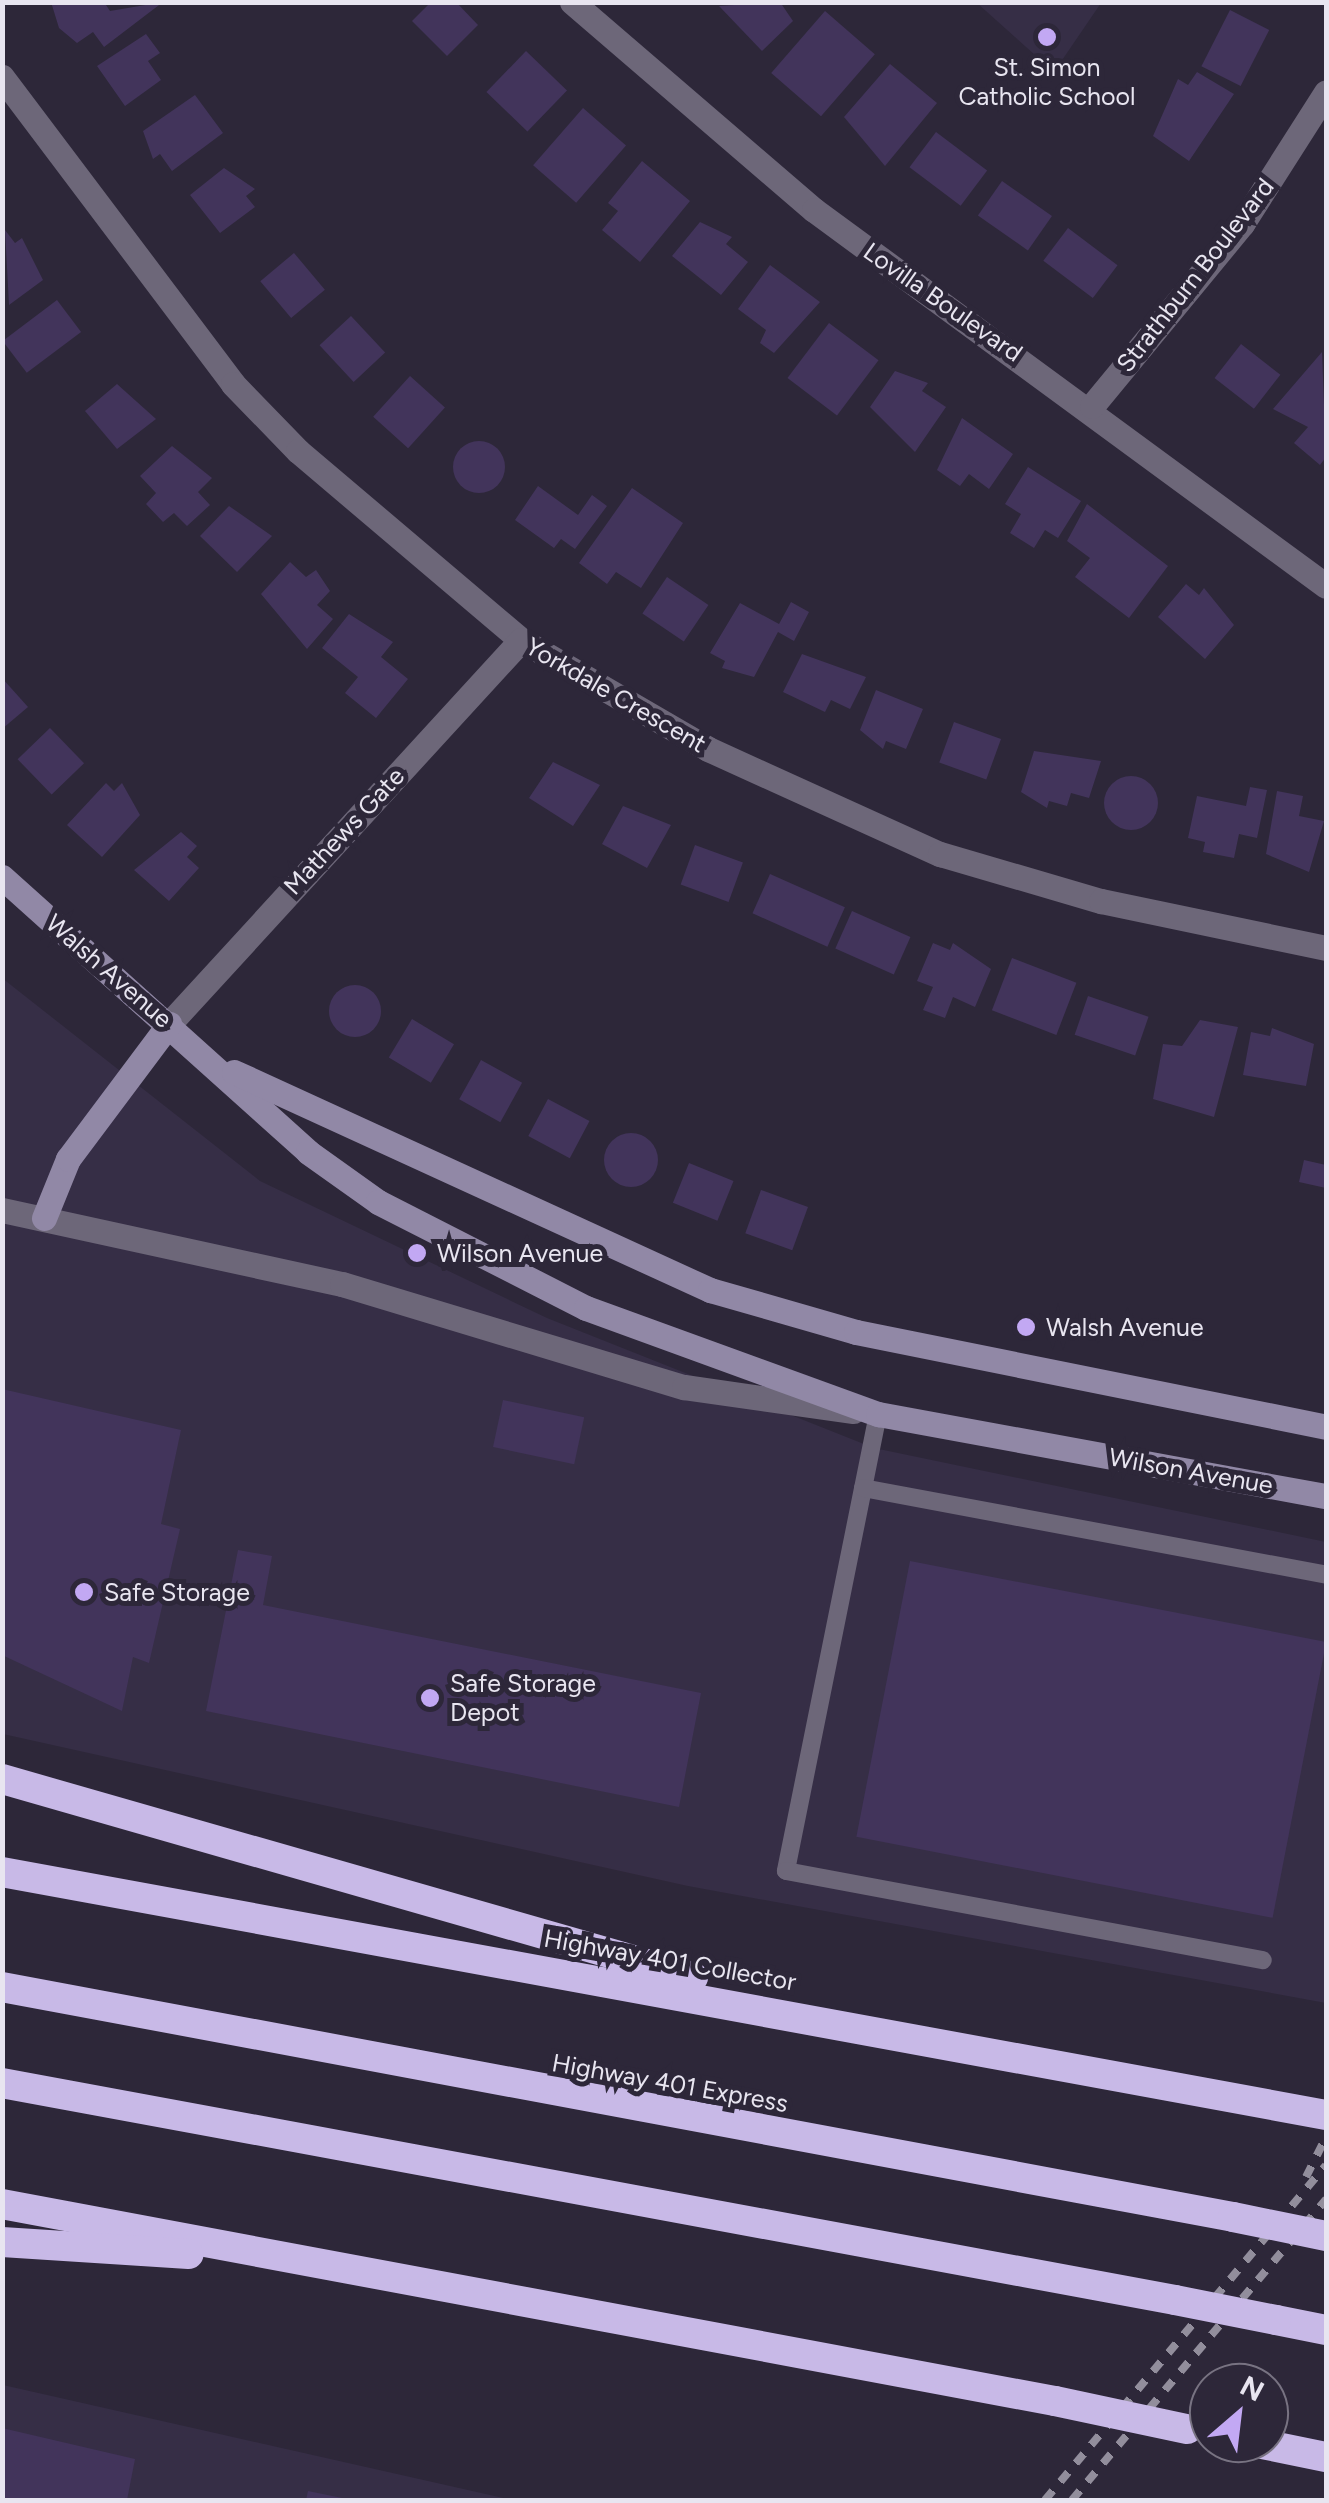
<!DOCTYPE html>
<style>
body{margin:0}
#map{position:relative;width:1329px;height:2503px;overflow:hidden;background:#2d2739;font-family:Figtree,sans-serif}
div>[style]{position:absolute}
.built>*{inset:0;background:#362e46}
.building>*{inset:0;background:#42345b;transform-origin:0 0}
.round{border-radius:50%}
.lane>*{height:18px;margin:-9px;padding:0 9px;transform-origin:9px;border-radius:9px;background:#6d6779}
.street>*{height:25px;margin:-12.5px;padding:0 12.5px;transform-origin:12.5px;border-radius:12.5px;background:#6d6779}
.secondary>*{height:25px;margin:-12.5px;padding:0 12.5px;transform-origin:12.5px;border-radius:12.5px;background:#9188a6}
.highway>*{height:30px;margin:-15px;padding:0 15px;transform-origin:15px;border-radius:15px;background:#c8b9e7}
.rail>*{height:8px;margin-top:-4px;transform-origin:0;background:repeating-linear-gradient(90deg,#928e9c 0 12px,transparent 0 24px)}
.highway-bridge>*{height:30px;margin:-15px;padding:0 15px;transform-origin:15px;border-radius:15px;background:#c8b9e7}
.dots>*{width:28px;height:28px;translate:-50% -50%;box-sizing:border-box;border:5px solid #2d2739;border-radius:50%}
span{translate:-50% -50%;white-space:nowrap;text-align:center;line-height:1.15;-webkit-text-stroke:10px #2d2739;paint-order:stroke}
.poi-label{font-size:25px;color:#e8e5f0}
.left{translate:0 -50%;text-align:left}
.street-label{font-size:25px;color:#e8e5f0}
.frame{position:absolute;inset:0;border:5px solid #e8e5f0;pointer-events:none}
.north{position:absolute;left:1189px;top:2363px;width:100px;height:100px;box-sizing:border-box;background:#2d2739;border:2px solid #787382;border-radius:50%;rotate:28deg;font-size:28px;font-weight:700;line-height:40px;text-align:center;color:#e8e5f0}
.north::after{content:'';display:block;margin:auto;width:35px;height:45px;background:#c2a8f3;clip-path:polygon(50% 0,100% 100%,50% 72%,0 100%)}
</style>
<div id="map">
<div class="built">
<i style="clip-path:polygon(977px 3px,1101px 3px,1054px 72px)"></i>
<i style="clip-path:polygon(2px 978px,260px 1181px,547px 1318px,874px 1448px,1326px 1542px,1326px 2003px,688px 1886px,3px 1734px)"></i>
<i style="clip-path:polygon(3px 2385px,512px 2500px,3px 2500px)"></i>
</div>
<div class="building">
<i style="clip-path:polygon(51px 2px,104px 2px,110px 11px,163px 2px,104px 47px,93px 32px,77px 43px,59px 28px)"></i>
<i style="clip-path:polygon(431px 2px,456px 2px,478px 25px,447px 56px,412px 21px)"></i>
<i style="clip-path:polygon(780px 2px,793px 21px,762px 51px,719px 6px)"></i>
<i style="left:1230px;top:10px;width:44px;height:63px;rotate:27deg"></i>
<i style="left:825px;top:11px;width:66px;height:82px;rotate:41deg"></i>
<i style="clip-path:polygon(146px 34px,160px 53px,148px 61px,161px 80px,125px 106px,97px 66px)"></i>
<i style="left:526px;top:51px;width:57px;height:57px;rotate:44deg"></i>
<i style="clip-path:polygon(890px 64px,937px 103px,885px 166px,844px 117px)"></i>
<i style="clip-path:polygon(1197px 72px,1234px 94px,1189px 161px,1153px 136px,1178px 79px,1188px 85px)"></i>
<i style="clip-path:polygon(195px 95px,223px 133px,172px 171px,160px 154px,153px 159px,143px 131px)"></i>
<i style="left:583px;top:108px;width:57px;height:76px;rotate:41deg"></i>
<i style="left:936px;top:132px;width:64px;height:44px;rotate:37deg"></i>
<i style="clip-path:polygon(642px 161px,690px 201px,640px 262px,602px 230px,618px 211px,608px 203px)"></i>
<i style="clip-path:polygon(224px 168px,255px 189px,246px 196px,255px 207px,220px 233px,190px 195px)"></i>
<i style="left:1002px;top:181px;width:61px;height:42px;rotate:35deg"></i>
<i style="clip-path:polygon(700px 222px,732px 237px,726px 244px,748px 262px,721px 295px,672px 256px)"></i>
<i style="left:1068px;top:228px;width:62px;height:41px;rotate:37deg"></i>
<i style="clip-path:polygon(5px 230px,15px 243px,22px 238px,43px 280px,9px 305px)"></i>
<i style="left:294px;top:253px;width:48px;height:44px;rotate:50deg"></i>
<i style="clip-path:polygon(770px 265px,820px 302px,774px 353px,760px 343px,766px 330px,738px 309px)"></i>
<i style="left:57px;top:300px;width:40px;height:68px;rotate:53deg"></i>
<i style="left:351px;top:316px;width:50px;height:43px;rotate:47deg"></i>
<i style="left:829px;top:323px;width:62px;height:69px;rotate:37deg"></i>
<i style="left:1241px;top:344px;width:50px;height:43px;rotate:38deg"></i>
<i style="clip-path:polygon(1322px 352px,1326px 457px,1320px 465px,1294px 443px,1308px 427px,1273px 409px)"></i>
<i style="clip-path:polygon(895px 371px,928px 383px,922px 391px,946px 407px,915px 452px,870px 407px)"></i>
<i style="left:410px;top:376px;width:47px;height:55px;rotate:42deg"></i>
<i style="clip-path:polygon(117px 384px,156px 419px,117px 449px,85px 411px)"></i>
<i style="clip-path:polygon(962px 418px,1013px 454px,989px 489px,969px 474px,960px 486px,937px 470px)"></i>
<i class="round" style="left:453px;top:441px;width:52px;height:52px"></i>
<i style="clip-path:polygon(172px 446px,212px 478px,198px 492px,210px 505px,187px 526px,174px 513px,163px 522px,146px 504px,156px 493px,140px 476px)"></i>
<i style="clip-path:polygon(1028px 467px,1081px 501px,1058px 538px,1045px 530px,1034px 548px,1010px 533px,1021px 514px,1005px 504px)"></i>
<i style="clip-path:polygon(538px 486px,578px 515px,592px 495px,607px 506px,575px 549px,561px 539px,554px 548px,515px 520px)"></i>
<i style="clip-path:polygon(632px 488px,683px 523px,641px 588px,616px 572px,607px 584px,579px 563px)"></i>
<i style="clip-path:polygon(1087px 504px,1168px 566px,1129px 618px,1075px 577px,1090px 558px,1067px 541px)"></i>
<i style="clip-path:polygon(229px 506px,272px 536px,237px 572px,200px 536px)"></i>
<i style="clip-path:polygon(290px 562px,306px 577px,316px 570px,330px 591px,317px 605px,333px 619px,307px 649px,261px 594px)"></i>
<i style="left:667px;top:577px;width:50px;height:44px;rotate:34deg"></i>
<i style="clip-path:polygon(1186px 584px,1199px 595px,1204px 588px,1234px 625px,1205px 659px,1158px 617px)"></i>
<i style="clip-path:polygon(791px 602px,809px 612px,794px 641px,778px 632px,754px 677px,722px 668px,725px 661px,710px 653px,740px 603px,779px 624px)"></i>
<i style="clip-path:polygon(349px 614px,393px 642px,381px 657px,408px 679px,376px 718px,345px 693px,358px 677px,322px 648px)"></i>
<i style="clip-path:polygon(802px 654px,866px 677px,850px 709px,831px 700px,825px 712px,783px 692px)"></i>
<i style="clip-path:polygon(2px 678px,28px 707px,2px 729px)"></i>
<i style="clip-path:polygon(876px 690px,923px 709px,906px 749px,886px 741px,883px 749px,860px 730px)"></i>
<i style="left:954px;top:722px;width:50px;height:43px;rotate:20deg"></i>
<i style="left:50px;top:728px;width:49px;height:45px;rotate:46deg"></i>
<i style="clip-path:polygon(1034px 751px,1101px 761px,1089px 798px,1071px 793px,1067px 806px,1049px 801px,1047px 808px,1021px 792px)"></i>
<i style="clip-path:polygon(553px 762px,600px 785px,573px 826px,529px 798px)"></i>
<i class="round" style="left:1104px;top:776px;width:54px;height:54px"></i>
<i style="clip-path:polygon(106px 783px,114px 791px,122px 783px,140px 815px,102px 857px,67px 825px)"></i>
<i style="clip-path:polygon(1250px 787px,1267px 790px,1257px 838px,1239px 834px,1234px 858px,1203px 852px,1205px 842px,1188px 838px,1197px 796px,1246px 806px)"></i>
<i style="clip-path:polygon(1277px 791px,1303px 796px,1299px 816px,1324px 821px,1309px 872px,1266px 854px)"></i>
<i style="clip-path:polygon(623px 806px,671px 825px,647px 868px,602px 844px)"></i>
<i style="clip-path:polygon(181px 832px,197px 846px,187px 857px,199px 868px,169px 901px,134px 870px)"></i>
<i style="left:695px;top:845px;width:51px;height:42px;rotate:20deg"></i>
<i style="left:770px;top:874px;width:82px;height:43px;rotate:24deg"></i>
<i style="left:852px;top:911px;width:64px;height:41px;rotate:24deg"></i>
<i style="clip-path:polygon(933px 943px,950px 950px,953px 943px,991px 969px,975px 1007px,953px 997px,945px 1018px,923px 1010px,933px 987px,917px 981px)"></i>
<i style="left:1012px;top:958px;width:69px;height:56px;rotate:21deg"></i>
<i class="round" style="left:329px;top:985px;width:52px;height:52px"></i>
<i style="left:1088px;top:996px;width:64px;height:41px;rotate:19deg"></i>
<i style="left:412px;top:1019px;width:49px;height:45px;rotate:31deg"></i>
<i style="clip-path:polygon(1200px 1020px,1238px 1027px,1214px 1117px,1153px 1099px,1163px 1044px,1182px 1046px)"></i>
<i style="clip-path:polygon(1272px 1028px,1314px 1044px,1306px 1086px,1243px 1075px,1251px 1032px,1270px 1036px)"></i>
<i style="left:481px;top:1060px;width:47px;height:45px;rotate:29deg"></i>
<i style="left:548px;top:1099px;width:47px;height:42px;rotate:28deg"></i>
<i class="round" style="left:604px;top:1133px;width:54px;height:54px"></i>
<i style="clip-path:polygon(1304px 1160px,1326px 1165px,1326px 1188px,1299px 1182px)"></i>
<i style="left:689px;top:1163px;width:48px;height:43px;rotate:22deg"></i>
<i style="left:761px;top:1190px;width:50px;height:46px;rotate:20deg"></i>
<i style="clip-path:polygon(2px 1389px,181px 1430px,161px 1524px,180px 1529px,149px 1663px,133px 1657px,122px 1711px,2px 1655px)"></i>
<i style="left:503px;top:1400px;width:83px;height:48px;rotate:12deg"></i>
<i style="clip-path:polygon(238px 1550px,272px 1556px,263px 1605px,701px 1693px,679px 1807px,206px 1711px)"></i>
<i style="left:910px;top:1561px;width:424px;height:281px;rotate:11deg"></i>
<i style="clip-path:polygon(2px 2428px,135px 2459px,127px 2500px,2px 2500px)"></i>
<i style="clip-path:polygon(308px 2491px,347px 2499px,346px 2500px,306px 2500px)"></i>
</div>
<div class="lane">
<i style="left:878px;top:1414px;width:466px;rotate:101.4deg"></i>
<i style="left:786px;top:1871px;width:485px;rotate:10.6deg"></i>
<i style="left:863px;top:1488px;width:471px;rotate:10.6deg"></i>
</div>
<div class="street">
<i style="left:572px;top:2px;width:319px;rotate:40.7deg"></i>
<i style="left:814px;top:210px;width:635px;rotate:36.29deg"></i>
<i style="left:2px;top:77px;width:384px;rotate:53deg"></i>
<i style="left:233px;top:384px;width:93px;rotate:45.9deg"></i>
<i style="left:298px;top:451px;width:292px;rotate:40.3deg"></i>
<i style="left:521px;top:640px;width:216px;rotate:30.2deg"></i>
<i style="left:708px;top:749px;width:255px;rotate:24.4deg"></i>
<i style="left:940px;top:854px;width:168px;rotate:16.3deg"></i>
<i style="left:1101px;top:901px;width:230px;rotate:11.8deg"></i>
<i style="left:1092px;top:406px;width:236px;rotate:-50.5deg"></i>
<i style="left:1242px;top:224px;width:156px;rotate:-57.5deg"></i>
<i style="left:169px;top:1024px;width:521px;rotate:-47.49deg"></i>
<i style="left:2px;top:1210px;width:348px;rotate:12.3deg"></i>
<i style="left:342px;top:1284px;width:357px;rotate:16.8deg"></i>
<i style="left:684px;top:1387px;width:171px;rotate:8.1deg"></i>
</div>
<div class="secondary">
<i style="left:2px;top:877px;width:411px;rotate:41.9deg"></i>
<i style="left:308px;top:1152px;width:86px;rotate:35.5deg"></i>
<i style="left:378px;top:1202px;width:233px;rotate:27deg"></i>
<i style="left:586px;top:1308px;width:311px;rotate:20deg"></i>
<i style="left:878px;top:1414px;width:455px;rotate:10.4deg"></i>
<i style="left:234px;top:1072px;width:524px;rotate:24.61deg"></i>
<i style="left:710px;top:1290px;width:152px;rotate:16deg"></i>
<i style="left:856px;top:1332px;width:480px;rotate:11.4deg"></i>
<i style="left:44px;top:1218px;width:64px;rotate:-67.9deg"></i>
<i style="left:68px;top:1159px;width:169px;rotate:-53.2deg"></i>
</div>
<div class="highway">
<i style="left:2px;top:1779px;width:719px;rotate:15.99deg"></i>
<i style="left:2px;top:1872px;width:1346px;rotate:10.4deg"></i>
<i style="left:2px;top:1987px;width:1252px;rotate:10.58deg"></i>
<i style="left:2px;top:2083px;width:1193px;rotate:10.48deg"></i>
<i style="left:2px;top:2204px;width:1071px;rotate:10.6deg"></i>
<i style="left:2px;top:2242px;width:187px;rotate:3.7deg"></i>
<i style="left:1276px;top:2320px;width:51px;rotate:11.3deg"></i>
<i style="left:1257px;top:2443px;width:70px;rotate:11.5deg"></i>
</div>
<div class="rail">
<i style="left:1306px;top:2177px;width:45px;rotate:-63.4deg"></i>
<i style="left:1045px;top:2500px;width:437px;rotate:-50deg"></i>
<i style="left:1072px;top:2500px;width:394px;rotate:-49.8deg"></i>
</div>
<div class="highway-bridge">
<i style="left:1233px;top:2217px;width:95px;rotate:11.5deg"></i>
<i style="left:1175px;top:2300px;width:103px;rotate:11.2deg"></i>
<i style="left:1055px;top:2401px;width:135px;rotate:12deg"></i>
</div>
<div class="dots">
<i style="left:1047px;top:37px;background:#c2a8f3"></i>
<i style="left:417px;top:1253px;background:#c2a8f3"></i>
<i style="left:1026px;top:1327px;background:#c2a8f3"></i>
<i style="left:84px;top:1592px;background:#c2a8f3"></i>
<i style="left:430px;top:1698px;background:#c2a8f3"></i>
</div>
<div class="poi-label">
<span style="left:1047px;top:82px">St. Simon<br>Catholic School</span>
<span class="left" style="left:437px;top:1253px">Wilson Avenue</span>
<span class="left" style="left:1046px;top:1327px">Walsh Avenue</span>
<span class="left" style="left:104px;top:1592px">Safe Storage</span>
<span class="left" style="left:450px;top:1698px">Safe Storage<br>Depot</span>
</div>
<div class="street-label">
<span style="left:1195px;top:275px;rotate:-52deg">Strathburn Boulevard</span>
<span style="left:943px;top:302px;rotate:35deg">Lovilla Boulevard</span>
<span style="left:616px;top:695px;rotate:30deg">Yorkdale Crescent</span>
<span style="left:344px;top:831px;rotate:-47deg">Mathews Gate</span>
<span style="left:109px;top:971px;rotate:41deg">Walsh Avenue</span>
<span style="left:1191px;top:1471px;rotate:10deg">Wilson Avenue</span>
<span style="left:670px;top:1960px;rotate:10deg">Highway 401 Collector</span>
<span style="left:670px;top:2083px;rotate:10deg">Highway 401 Express</span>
</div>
<div class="frame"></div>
<div class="north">N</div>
</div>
